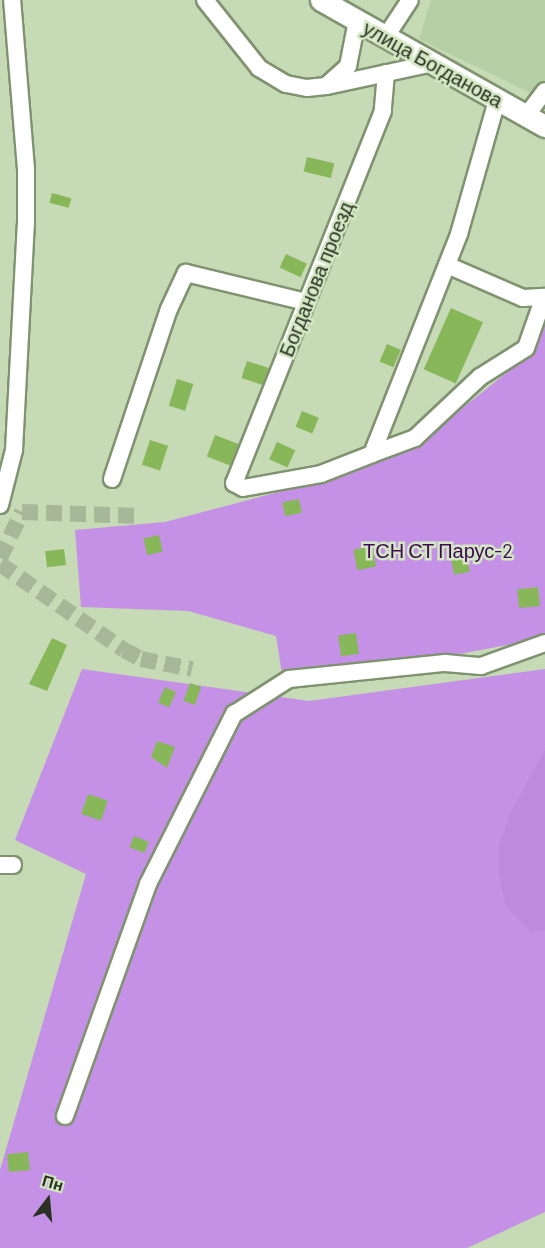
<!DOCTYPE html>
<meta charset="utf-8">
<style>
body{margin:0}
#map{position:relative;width:545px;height:1248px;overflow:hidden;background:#c5dab5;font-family:Barlow,sans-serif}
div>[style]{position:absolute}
.built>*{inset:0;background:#b7cfa4}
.green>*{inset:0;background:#c491e6}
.forest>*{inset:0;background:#be8adf}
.building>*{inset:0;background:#88b75a;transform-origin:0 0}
.minor-tunnel>*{height:16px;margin-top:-8px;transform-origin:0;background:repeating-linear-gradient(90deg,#a6b898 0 16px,transparent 0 24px)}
.roads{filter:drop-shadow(2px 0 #809371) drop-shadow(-2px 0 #809371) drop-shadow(0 2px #809371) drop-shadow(0 -2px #809371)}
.minor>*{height:16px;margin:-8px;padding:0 8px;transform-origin:8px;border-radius:8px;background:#fff}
.major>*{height:21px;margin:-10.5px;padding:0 10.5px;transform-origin:10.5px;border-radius:10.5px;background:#fff}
span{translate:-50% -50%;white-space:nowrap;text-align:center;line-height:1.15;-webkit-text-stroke:5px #d2e7c2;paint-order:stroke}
.street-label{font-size:20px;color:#2b3224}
.park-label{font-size:20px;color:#3f0958}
.north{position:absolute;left:18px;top:1170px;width:60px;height:60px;-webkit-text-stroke:4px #d2e7c2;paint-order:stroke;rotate:16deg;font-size:16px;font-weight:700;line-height:24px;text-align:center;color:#2b3224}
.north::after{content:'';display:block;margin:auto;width:21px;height:27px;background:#2b3224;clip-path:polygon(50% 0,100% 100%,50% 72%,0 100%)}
</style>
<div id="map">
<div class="built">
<i style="clip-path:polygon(431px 0,545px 0,545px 100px,419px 39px)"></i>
</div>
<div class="green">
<i style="clip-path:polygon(545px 314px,545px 638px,427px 660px,282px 674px,276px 636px,188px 611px,81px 607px,75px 530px,165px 522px,317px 482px,419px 443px,530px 354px)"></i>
<i style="clip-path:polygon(82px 669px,309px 701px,545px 669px,545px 1212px,467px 1248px,0 1248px,0 1170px,86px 874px,15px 840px)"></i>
</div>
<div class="forest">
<i style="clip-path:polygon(545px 750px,545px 930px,531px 932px,505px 905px,499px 872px,499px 845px,510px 814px)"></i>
</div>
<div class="building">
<i style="left:307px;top:157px;width:28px;height:15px;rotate:13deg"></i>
<i style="left:52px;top:193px;width:20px;height:10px;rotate:15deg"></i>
<i style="left:286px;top:254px;width:23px;height:15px;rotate:25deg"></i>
<i style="left:451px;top:308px;width:35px;height:67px;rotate:24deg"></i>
<i style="left:387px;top:344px;width:15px;height:19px;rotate:23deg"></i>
<i style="left:247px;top:361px;width:23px;height:18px;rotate:18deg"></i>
<i style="left:177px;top:379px;width:17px;height:28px;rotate:17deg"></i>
<i style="left:302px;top:411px;width:18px;height:17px;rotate:22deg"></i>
<i style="left:215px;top:435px;width:25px;height:23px;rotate:21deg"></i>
<i style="left:150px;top:440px;width:19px;height:26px;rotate:18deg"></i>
<i style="left:277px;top:442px;width:20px;height:19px;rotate:24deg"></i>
<i style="left:299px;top:499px;width:14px;height:17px;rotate:78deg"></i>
<i style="left:159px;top:535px;width:17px;height:16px;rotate:77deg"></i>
<i style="left:372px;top:546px;width:21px;height:19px;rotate:79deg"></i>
<i style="left:64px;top:549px;width:16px;height:19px;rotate:83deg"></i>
<i style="left:467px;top:557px;width:15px;height:16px;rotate:79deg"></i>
<i style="left:538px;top:587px;width:19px;height:21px;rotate:84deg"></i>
<i style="left:356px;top:633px;width:21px;height:18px;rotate:82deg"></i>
<i style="clip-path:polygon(52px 638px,67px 645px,47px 691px,29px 684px)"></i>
<i style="left:190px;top:683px;width:12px;height:19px;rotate:20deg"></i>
<i style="left:165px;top:687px;width:12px;height:17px;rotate:24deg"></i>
<i style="clip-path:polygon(157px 741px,175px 747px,167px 768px,151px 757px)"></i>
<i style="left:88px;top:794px;width:21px;height:21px;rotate:19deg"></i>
<i style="left:134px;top:836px;width:16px;height:12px;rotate:22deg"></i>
<i style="left:28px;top:1152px;width:18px;height:21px;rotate:84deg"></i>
</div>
<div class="minor-tunnel">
<i style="left:0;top:558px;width:51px;rotate:-64.4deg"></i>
<i style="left:22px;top:512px;width:118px;rotate:1.9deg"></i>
<i style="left:0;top:564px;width:151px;rotate:34.7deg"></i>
<i style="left:124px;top:650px;width:19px;rotate:28deg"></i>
<i style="left:141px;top:659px;width:52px;rotate:11.1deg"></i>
</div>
<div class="roads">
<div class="minor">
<i style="left:205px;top:0;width:87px;rotate:51.5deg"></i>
<i style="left:259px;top:68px;width:31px;rotate:31deg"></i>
<i style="left:286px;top:84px;width:21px;rotate:11deg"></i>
<i style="left:307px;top:88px;width:19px;rotate:-6deg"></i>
<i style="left:326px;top:86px;width:30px;rotate:-42deg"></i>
<i style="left:348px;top:66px;width:46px;rotate:-78.7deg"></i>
<i style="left:385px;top:38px;width:45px;rotate:-56.7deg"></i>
<i style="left:386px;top:73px;width:38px;rotate:95deg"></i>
<i style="left:383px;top:111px;width:401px;rotate:111.8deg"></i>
<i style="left:234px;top:483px;width:10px;rotate:29deg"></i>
<i style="left:243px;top:488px;width:79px;rotate:-10.2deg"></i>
<i style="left:321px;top:474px;width:55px;rotate:-21.4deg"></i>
<i style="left:372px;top:454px;width:237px;rotate:-68.4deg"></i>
<i style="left:459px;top:234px;width:138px;rotate:-74.1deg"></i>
<i style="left:327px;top:86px;width:104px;rotate:-12.2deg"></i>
<i style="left:526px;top:116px;width:31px;rotate:-53deg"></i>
<i style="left:447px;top:265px;width:83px;rotate:23.5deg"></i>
<i style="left:523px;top:298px;width:22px;rotate:-3deg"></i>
<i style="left:372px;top:454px;width:46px;rotate:-20.4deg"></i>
<i style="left:415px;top:438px;width:89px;rotate:-43.2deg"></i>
<i style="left:480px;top:377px;width:54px;rotate:-32.2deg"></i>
<i style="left:526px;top:348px;width:54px;rotate:-70.6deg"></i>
<i style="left:112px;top:479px;width:179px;rotate:-71.5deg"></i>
<i style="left:169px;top:309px;width:40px;rotate:-65deg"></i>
<i style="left:186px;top:273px;width:123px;rotate:13.6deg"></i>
<i style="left:0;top:505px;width:57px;rotate:-75.7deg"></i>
<i style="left:14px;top:450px;width:226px;rotate:-87deg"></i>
<i style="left:26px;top:224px;width:55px;rotate:-90deg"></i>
<i style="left:26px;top:169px;width:170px;rotate:-94.7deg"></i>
<i style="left:0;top:865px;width:13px"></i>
<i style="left:65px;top:1116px;width:246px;rotate:-70.3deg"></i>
<i style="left:148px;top:884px;width:191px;rotate:-63.2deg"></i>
<i style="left:234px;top:714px;width:65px;rotate:-32.5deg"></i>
<i style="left:289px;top:679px;width:157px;rotate:-5.9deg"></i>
<i style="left:445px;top:663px;width:36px;rotate:5deg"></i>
<i style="left:481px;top:666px;width:68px;rotate:-19.8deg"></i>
</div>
<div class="major">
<i style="left:321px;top:0;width:257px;rotate:29.4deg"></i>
</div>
</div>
<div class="street-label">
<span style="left:433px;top:64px;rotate:29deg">улица Богданова</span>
<span style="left:316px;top:279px;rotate:-68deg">Богданова проезд</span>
</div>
<div class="park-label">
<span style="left:438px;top:550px">ТСН СТ Парус-2</span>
</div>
<div class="north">Пн</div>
</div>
